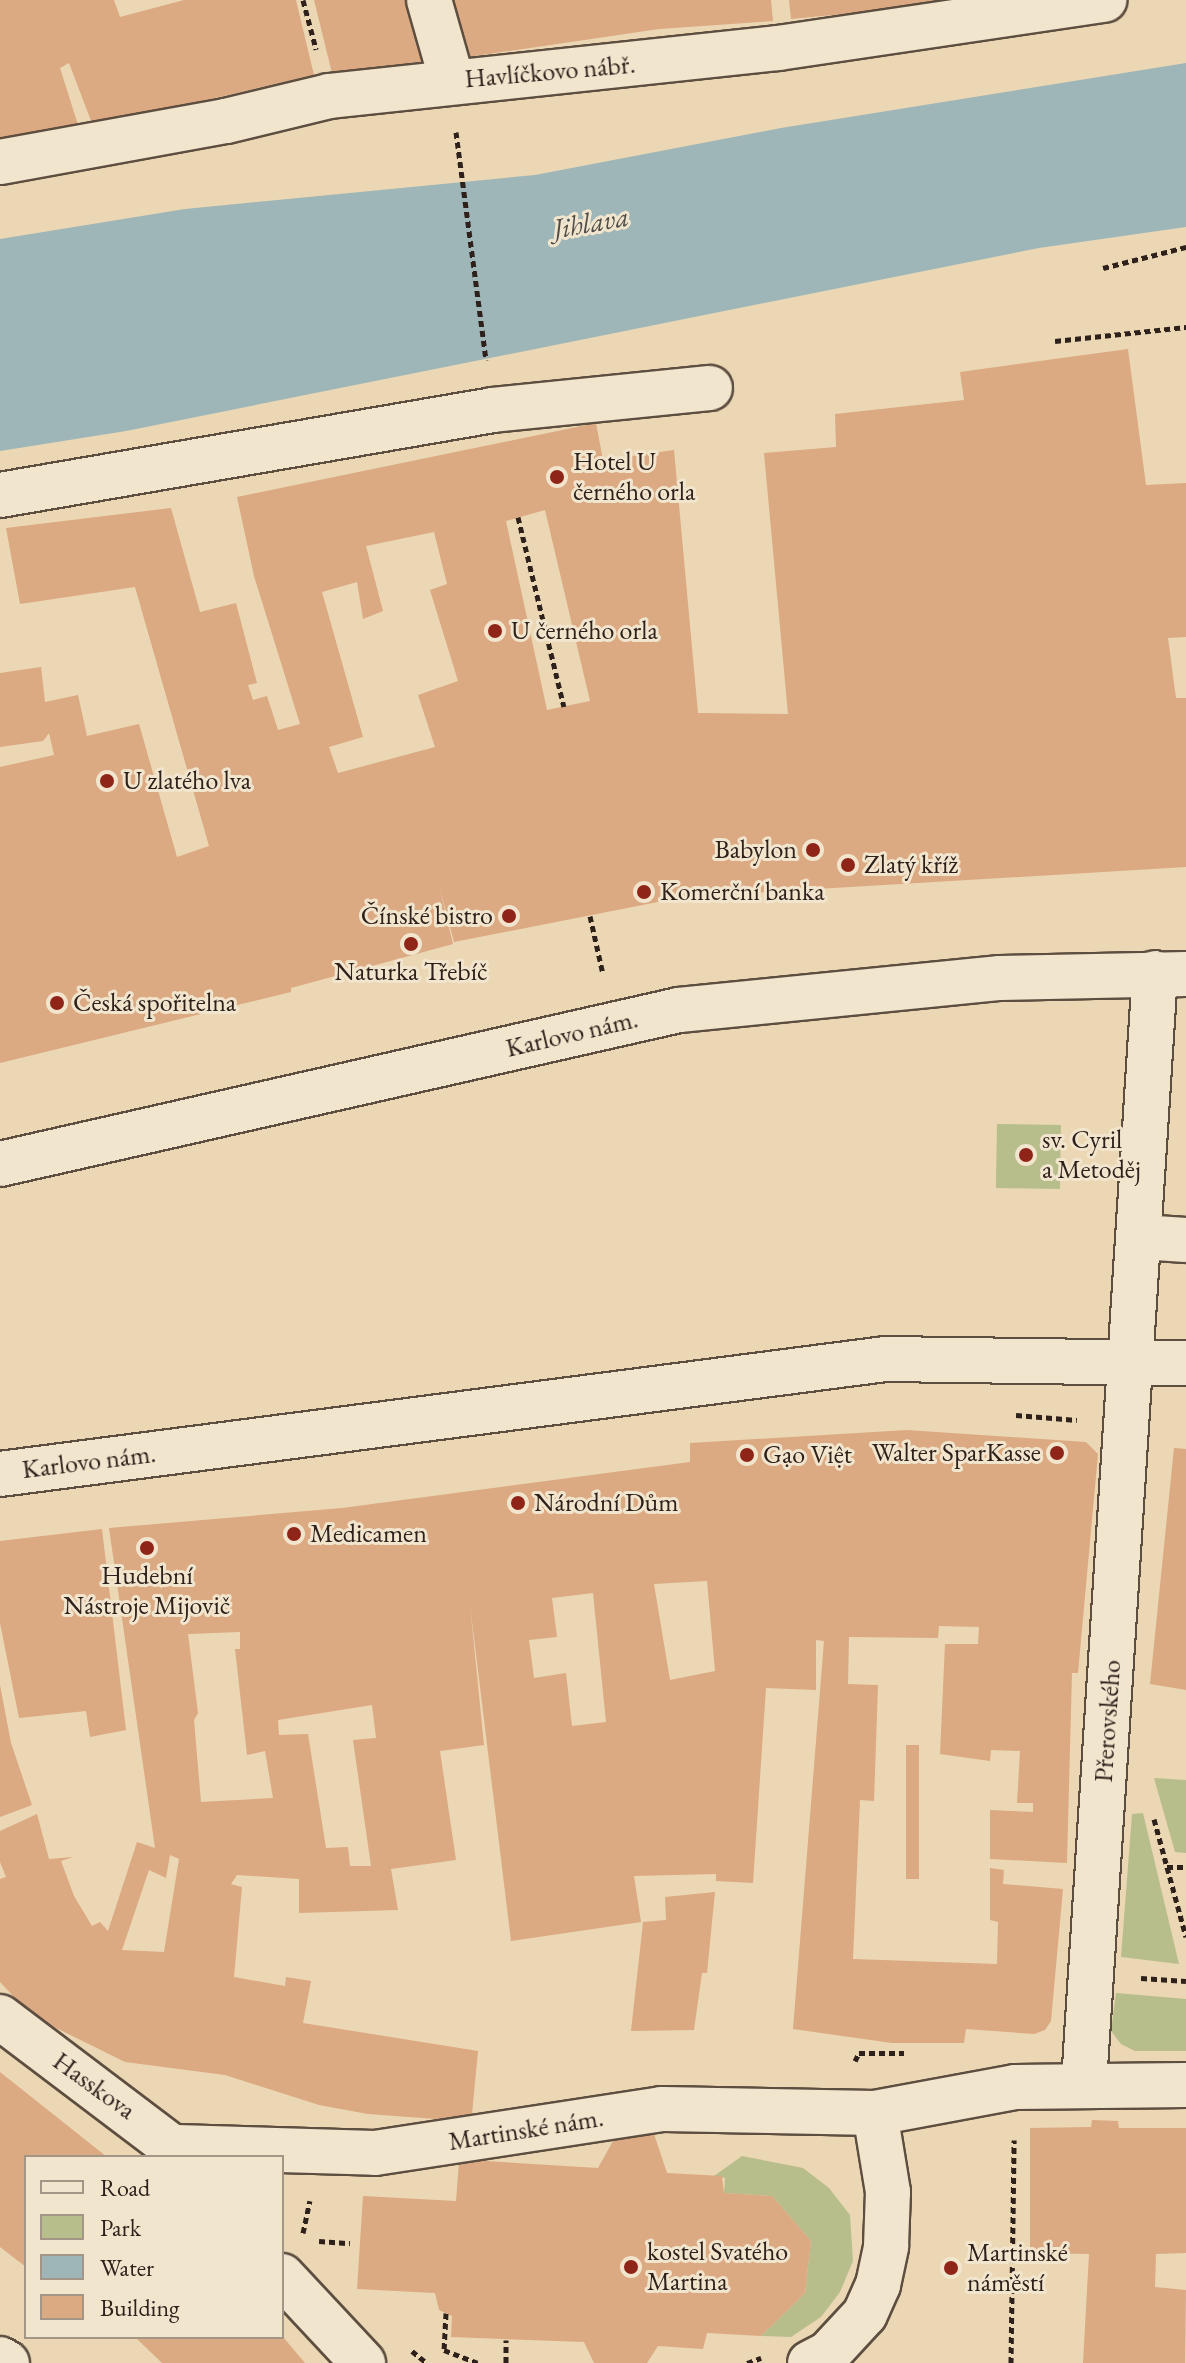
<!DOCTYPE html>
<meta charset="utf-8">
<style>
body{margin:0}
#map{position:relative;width:1186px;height:2363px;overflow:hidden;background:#ebd7b3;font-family:"EB Garamond",serif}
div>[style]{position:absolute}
.green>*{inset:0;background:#b8be8b;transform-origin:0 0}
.water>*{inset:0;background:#9eb6b8}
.building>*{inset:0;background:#dba982;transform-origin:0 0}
.path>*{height:5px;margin-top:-2.5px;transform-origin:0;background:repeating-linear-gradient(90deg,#2e201a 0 6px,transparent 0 10px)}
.roads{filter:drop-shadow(2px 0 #5d4e40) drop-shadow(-2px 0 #5d4e40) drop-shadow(0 2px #5d4e40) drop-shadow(0 -2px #5d4e40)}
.minor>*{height:44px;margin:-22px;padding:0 22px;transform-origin:22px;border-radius:22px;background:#f2e5ce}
.dots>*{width:22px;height:22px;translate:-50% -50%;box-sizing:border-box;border:4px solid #f2e5ce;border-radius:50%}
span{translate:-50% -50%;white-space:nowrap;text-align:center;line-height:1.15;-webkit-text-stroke:6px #f2e5ce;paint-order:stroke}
.street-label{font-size:26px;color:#2e201a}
.poi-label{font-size:26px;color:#2e201a}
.left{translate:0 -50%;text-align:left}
.right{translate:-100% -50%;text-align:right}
.water-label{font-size:28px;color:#504d49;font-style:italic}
.legend{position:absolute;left:24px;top:2155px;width:260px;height:184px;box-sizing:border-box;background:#f2e5ce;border:2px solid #a49686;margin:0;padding:10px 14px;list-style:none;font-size:24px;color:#2e201a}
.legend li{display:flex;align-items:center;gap:16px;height:40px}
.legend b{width:40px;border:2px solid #a49686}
</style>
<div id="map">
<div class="green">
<i style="left:997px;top:1124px;width:64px;height:64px;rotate:1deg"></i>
<i style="clip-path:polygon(1154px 1778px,1186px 1780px,1186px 1853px,1175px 1852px)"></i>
<i style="clip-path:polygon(1143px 1813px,1179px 1964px,1121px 1957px,1132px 1814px)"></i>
<i style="clip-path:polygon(1116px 1993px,1186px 1999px,1186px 2051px,1135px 2051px,1121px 2044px,1111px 2031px)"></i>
<i style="clip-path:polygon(742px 2156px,803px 2168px,829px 2188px,850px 2215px,853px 2261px,840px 2292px,821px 2317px,791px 2337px,761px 2336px,805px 2293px,811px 2241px,772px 2196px,724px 2193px,725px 2178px,714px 2176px)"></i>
</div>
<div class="water">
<i style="clip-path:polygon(1186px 63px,1186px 227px,1039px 248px,126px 431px,0 451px,0 239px,185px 209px,535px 175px,781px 128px)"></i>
</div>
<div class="building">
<i style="clip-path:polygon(0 0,114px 0,120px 17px,184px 0,296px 0,314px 75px,93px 126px,69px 63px,60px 68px,79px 128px,0 148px)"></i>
<i style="clip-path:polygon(314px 0,410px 0,427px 62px,332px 73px)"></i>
<i style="clip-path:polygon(453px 0,771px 0,773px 21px,659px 29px,468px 57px)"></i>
<i style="clip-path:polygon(789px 0,989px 0,791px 19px)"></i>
<i style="clip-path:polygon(evenodd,1128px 349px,1146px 485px,1186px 483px,1186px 637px,1168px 638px,1176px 698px,1186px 698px,1186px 867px,683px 897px,454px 942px,439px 885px,453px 944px,291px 988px,291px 992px,0 1063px,0 767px,54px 755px,49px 733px,43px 741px,0 747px,0 673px,41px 667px,45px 702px,78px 695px,87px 736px,139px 724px,177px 857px,209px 846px,135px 587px,20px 604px,6px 528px,171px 508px,200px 612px,236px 603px,257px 683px,248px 685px,253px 700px,267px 696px,278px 730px,300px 724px,254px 576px,237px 497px,596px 423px,603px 460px,674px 450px,698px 713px,788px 714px,764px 453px,836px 447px,835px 414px,964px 400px,960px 372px,1128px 349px,545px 510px,590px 701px,547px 710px,506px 521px,545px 510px,1128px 349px,434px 532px,447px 584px,430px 590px,458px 681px,418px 695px,435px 747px,338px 773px,329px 747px,363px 737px,322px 592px,357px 582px,363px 619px,383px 611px,366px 546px,434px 532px)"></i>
<i style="clip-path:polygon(evenodd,907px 1430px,1086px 1442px,1098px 1454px,1078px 1673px,1072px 1673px,1067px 1863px,990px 1859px,990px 1810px,1033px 1812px,1033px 1803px,1017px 1803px,1020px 1751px,991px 1750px,990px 1761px,940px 1754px,945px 1644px,978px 1644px,979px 1627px,939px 1626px,938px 1638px,849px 1637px,848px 1684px,878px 1685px,874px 1801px,860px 1800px,853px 1959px,997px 1964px,998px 1922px,990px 1920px,990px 1868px,1004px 1870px,1003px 1884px,1063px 1889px,1051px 2021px,1045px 2030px,1034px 2034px,966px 2029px,964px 2043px,892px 2043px,793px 2029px,824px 1641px,816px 1640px,816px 1690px,766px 1688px,753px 1883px,716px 1881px,716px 1874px,634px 1876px,641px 1922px,511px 1941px,470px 1605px,484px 1745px,440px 1751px,456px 1860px,391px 1869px,398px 1910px,299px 1913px,299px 1879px,237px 1875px,231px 1884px,242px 1887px,234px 1977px,285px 1986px,286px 1977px,311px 1981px,303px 2023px,478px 2051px,472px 2114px,436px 2119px,368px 2114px,319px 2105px,225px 2075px,125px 2062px,32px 2016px,0 1982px,0 1879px,6px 1877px,0 1862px,0 1831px,37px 1814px,49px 1859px,73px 1857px,61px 1861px,74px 1896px,92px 1926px,100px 1922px,108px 1931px,137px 1842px,155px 1848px,109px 1528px,342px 1508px,690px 1462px,690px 1443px,907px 1430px,707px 1581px,715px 1671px,670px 1680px,654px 1584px,707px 1581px,907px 1430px,593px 1593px,606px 1722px,572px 1726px,566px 1673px,534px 1678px,529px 1640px,557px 1637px,552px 1598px,593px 1593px,907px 1430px,240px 1632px,240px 1649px,235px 1649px,247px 1755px,265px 1751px,273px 1798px,201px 1802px,194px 1720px,198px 1713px,188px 1634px,240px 1632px,907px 1430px,372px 1705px,376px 1738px,353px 1740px,371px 1866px,350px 1866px,348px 1847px,326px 1848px,308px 1734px,279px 1735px,278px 1720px,372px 1705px,907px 1430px,170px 1855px,179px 1859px,164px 1952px,122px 1950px,149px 1870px,166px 1878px,170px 1855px)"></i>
<i style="clip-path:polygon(1174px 1448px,1186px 1449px,1186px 1690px,1150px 1684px)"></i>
<i style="clip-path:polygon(102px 1529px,126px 1730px,90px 1737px,86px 1711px,19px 1718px,0 1623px,0 1541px)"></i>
<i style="clip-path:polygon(0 1685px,11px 1743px,32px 1805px,0 1817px)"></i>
<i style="left:906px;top:1745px;width:13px;height:134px"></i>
<i style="clip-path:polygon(715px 1892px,707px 1973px,702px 1973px,694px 2030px,631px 2031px,643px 1922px,666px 1920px,665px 1897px)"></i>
<i style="clip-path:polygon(0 2072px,107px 2157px,26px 2157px,26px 2267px,0 2247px)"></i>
<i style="clip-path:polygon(1092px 2120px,1118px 2121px,1119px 2128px,1186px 2128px,1186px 2253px,1156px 2254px,1155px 2287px,1186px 2290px,1185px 2363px,1083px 2363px,1089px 2254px,1030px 2253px,1030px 2128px,1091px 2127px)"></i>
<i style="clip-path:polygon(618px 2132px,654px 2134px,667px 2173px,722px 2176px,724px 2193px,772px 2196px,811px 2241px,805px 2293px,761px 2336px,707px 2333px,703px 2349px,658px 2346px,647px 2363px,594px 2363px,584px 2342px,451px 2337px,452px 2316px,439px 2310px,435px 2293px,357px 2289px,363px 2196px,456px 2201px,459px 2162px,470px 2160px,598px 2168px)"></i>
<i style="clip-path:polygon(135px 2337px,283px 2337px,305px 2363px,162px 2363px)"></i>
</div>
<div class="path">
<i style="left:303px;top:0;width:51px;rotate:75.1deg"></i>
<i style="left:456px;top:132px;width:230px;rotate:82.5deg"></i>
<i style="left:1103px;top:268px;width:86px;rotate:-14.2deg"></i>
<i style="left:1055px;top:341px;width:132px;rotate:-6.1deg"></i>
<i style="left:518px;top:517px;width:195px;rotate:76.4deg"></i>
<i style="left:590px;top:916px;width:59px;rotate:77.4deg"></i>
<i style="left:1016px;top:1415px;width:61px;rotate:4.7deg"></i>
<i style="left:1154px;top:1819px;width:122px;rotate:74.8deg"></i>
<i style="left:1167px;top:1867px;width:19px"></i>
<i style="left:1141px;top:1978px;width:45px;rotate:3.8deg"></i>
<i style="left:855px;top:2061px;width:9px;rotate:-63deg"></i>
<i style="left:859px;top:2053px;width:45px"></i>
<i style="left:303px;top:2233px;width:33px;rotate:-78deg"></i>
<i style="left:319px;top:2241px;width:31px;rotate:4deg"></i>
<i style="left:446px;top:2313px;width:37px;rotate:93deg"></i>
<i style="left:444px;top:2350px;width:36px;rotate:21deg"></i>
<i style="left:412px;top:2351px;width:19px;rotate:39deg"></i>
<i style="left:506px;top:2363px;width:23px;rotate:-90deg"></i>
<i style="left:747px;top:2363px;width:15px;rotate:-20deg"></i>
<i style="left:1011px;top:2363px;width:223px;rotate:-89.2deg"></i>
</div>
<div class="roads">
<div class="minor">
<i style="left:429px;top:0;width:84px;rotate:74.1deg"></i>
<i style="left:0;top:162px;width:230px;rotate:-10.3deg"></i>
<i style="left:226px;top:121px;width:106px;rotate:-13.6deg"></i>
<i style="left:329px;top:96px;width:452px;rotate:-6.1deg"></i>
<i style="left:778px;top:48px;width:330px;rotate:-8.4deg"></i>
<i style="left:0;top:495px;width:500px;rotate:-9.78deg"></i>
<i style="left:493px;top:410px;width:218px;rotate:-5.8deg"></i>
<i style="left:0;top:1164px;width:696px;rotate:-12.78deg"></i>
<i style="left:679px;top:1010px;width:323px;rotate:-5.7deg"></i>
<i style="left:1000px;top:978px;width:186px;rotate:-1.2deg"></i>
<i style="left:1141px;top:1237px;width:45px;rotate:3.8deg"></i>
<i style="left:0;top:1474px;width:892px;rotate:-7.4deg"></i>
<i style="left:885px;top:1359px;width:301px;rotate:0.8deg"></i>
<i style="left:0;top:2017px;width:232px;rotate:37.1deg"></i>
<i style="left:1084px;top:2083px;width:1112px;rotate:-86.34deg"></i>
<i style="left:177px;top:2147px;width:198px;rotate:1.7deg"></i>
<i style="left:375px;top:2153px;width:289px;rotate:-8.7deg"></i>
<i style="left:661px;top:2109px;width:214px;rotate:1.1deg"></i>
<i style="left:282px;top:2276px;width:119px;rotate:47deg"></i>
<i style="left:0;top:2359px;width:8px;rotate:30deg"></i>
<i style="left:810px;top:2363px;width:20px;rotate:-27deg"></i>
<i style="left:828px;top:2354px;width:54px;rotate:-47.2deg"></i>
<i style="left:865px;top:2314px;width:32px;rotate:-66deg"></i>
<i style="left:878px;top:2285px;width:40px;rotate:-78deg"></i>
<i style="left:886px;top:2246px;width:54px;rotate:-87.9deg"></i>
<i style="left:888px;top:2192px;width:80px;rotate:-99.3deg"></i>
<i style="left:875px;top:2113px;width:142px;rotate:-10.5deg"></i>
<i style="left:1015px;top:2087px;width:171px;rotate:-0.7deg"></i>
</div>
</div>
<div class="dots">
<i style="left:557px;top:477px;background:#8f2418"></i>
<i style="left:495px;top:631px;background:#8f2418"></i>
<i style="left:107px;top:781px;background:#8f2418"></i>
<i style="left:813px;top:850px;background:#8f2418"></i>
<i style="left:848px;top:865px;background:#8f2418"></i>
<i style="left:644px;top:892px;background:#8f2418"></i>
<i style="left:509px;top:916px;background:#8f2418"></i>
<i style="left:411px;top:944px;background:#8f2418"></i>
<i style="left:57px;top:1003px;background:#8f2418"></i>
<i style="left:1026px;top:1155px;background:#8f2418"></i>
<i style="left:1057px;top:1453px;background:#8f2418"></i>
<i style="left:747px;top:1455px;background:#8f2418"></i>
<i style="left:518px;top:1503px;background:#8f2418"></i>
<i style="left:294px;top:1534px;background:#8f2418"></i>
<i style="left:147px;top:1548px;background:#8f2418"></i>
<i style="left:631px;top:2267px;background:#8f2418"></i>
<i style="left:951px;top:2268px;background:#8f2418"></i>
</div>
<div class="street-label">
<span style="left:550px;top:72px;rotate:-5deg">Havlíčkovo nábř.</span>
<span style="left:572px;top:1034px;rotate:-13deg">Karlovo nám.</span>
<span style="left:89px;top:1462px;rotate:-7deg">Karlovo nám.</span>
<span style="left:1108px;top:1721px;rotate:-86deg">Přerovského</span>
<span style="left:94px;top:2086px;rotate:36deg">Hasskova</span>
<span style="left:526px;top:2130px;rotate:-9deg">Martinské nám.</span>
</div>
<div class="poi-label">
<span class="left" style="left:573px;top:477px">Hotel U<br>černého orla</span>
<span class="left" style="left:511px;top:631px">U černého orla</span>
<span class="left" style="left:123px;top:781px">U zlatého lva</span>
<span class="right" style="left:797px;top:850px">Babylon</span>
<span class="left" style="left:864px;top:865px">Zlatý kříž</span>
<span class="left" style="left:660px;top:892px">Komerční banka</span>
<span class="right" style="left:493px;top:916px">Čínské bistro</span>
<span style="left:411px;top:972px">Naturka Třebíč</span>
<span class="left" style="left:73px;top:1003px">Česká spořitelna</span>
<span class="left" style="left:1042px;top:1155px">sv. Cyril<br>a Metoděj</span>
<span class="right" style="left:1041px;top:1453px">Walter SparKasse</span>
<span class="left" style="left:763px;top:1455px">Gạo Việt</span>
<span class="left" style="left:534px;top:1503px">Národní Dům</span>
<span class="left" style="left:310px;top:1534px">Medicamen</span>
<span style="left:147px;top:1591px">Hudební<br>Nástroje Mijovič</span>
<span class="left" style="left:647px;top:2267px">kostel Svatého<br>Martina</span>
<span class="left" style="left:967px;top:2268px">Martinské<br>náměstí</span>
</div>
<div class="water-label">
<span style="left:591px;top:222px;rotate:-10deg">Jihlava</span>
</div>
<ul class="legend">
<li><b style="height:10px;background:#f2e5ce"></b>Road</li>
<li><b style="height:22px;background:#b8be8b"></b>Park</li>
<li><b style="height:22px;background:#9eb6b8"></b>Water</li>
<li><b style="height:22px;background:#dba982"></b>Building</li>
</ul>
</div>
